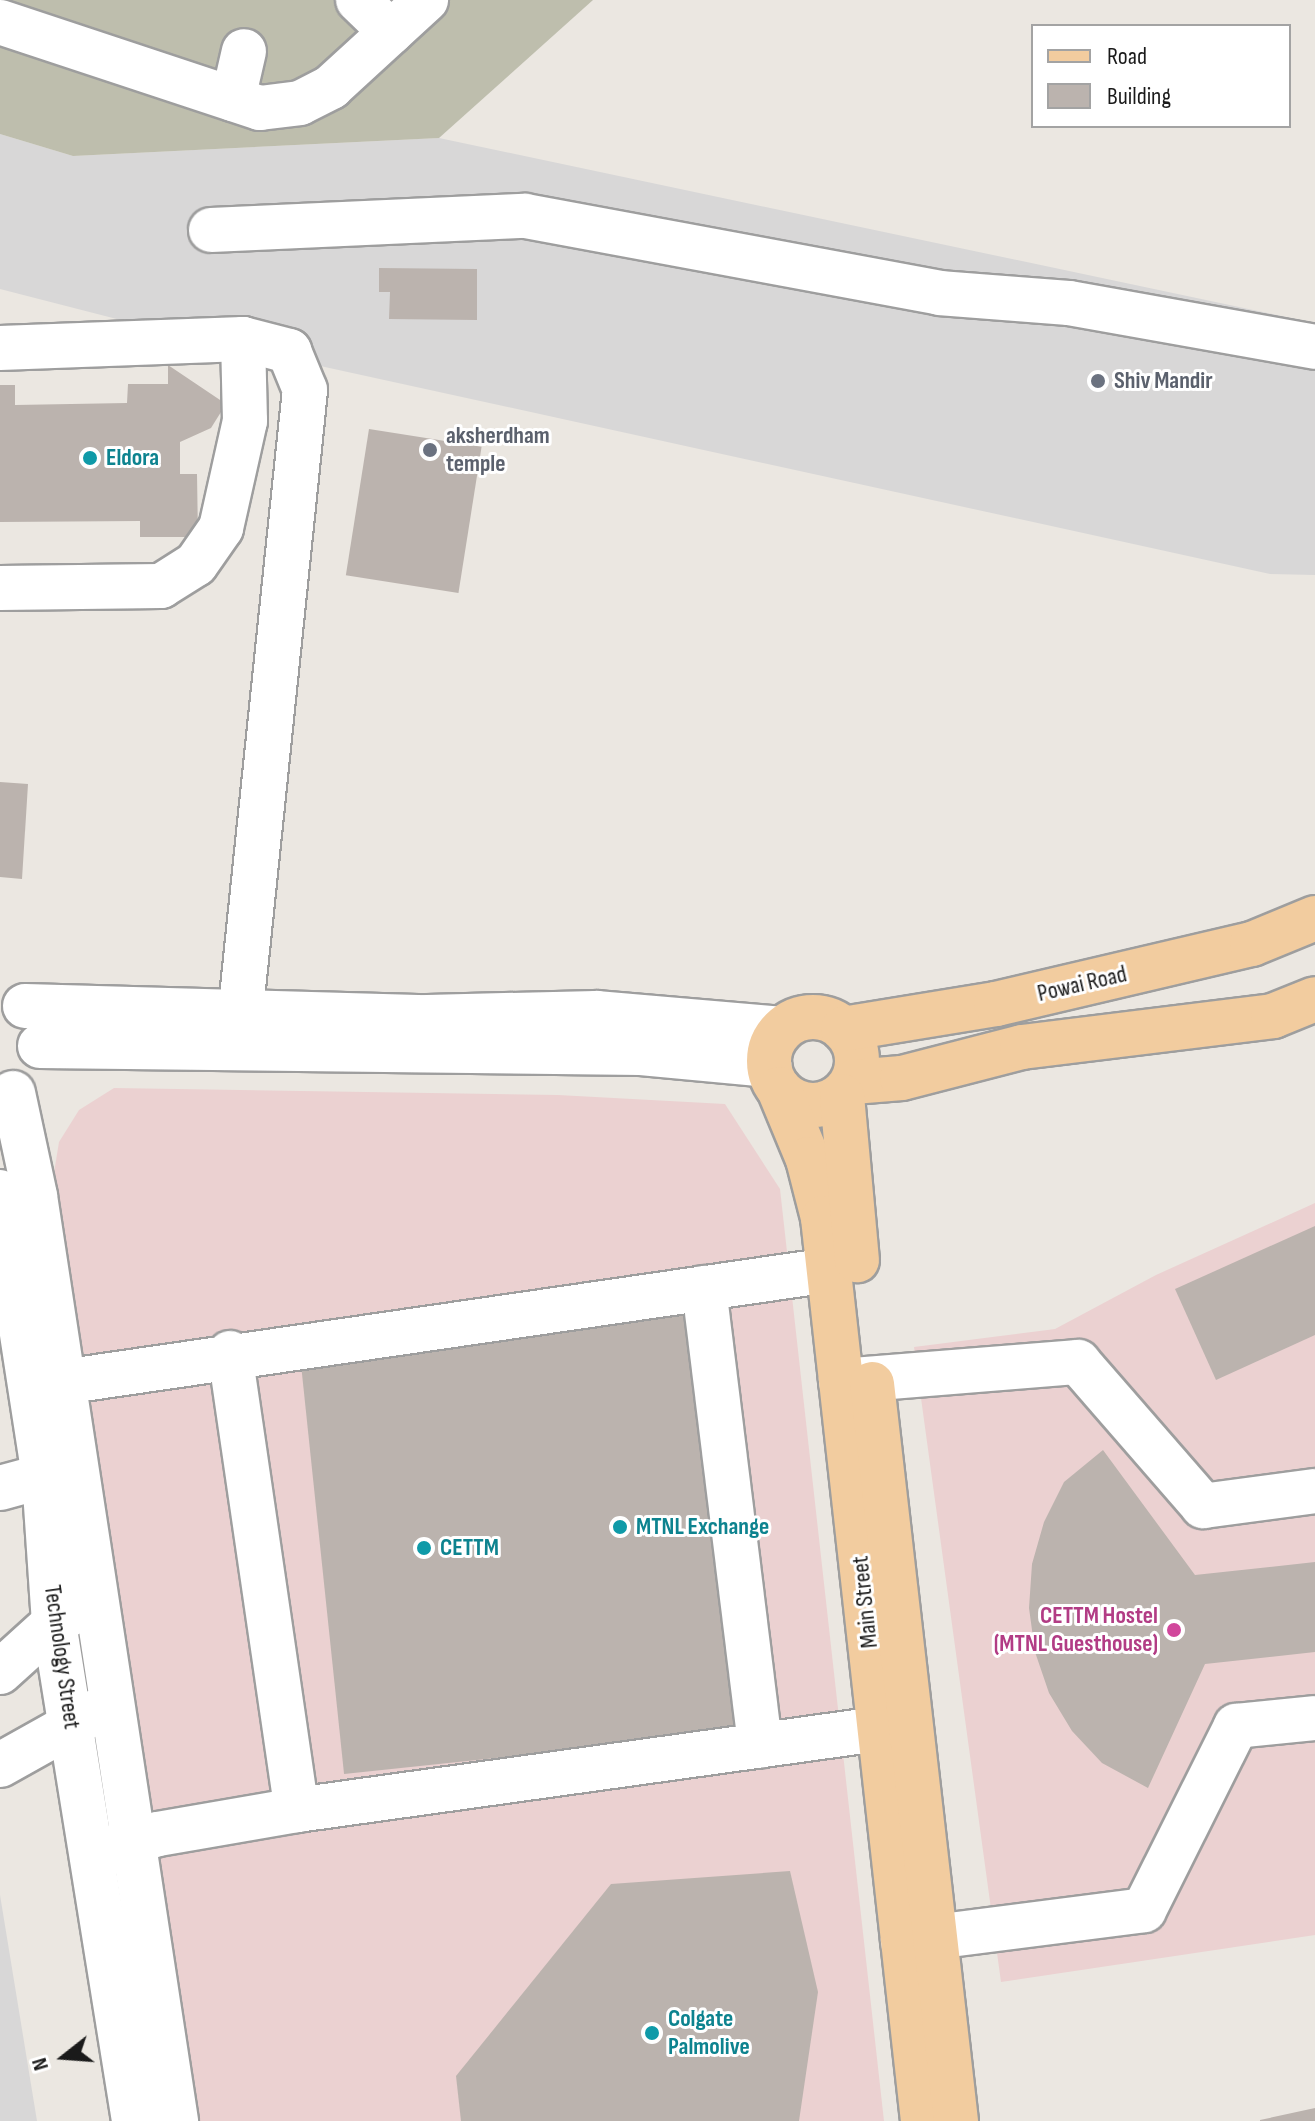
<!DOCTYPE html>
<style>
body{margin:0}
#map{position:relative;width:1315px;height:2121px;overflow:hidden;background:#ebe7e1;font-family:"Sofia Sans Condensed",sans-serif}
div>[style]{position:absolute}
.residential>*{inset:0;background:#d8d7d7}
.commercial>*{inset:0;background:#ebd1d1}
.construction>*{inset:0;background:#bebead}
.building>*{inset:0;background:#bbb3ae;transform-origin:0 0}
.roads{filter:drop-shadow(2px 0 #9e9e9e) drop-shadow(-2px 0 #9e9e9e) drop-shadow(0 2px #9e9e9e) drop-shadow(0 -2px #9e9e9e)}
.minor>*{height:44px;margin:-22px;padding:0 22px;transform-origin:22px;border-radius:22px;background:#fff}
.major>*{height:44px;margin:-22px;padding:0 22px;transform-origin:22px;border-radius:22px;background:#f2cc9f}
.major>.ring{margin:-22px;padding:0;box-sizing:content-box;background:none;border:44px solid #f2cc9f;border-radius:50%}
.dots>*{width:22px;height:22px;translate:-50% -50%;box-sizing:border-box;border:4px solid #fff;border-radius:50%}
span{translate:-50% -50%;white-space:nowrap;text-align:center;line-height:1.15;-webkit-text-stroke:6px #fff;paint-order:stroke}
.worship-label{font-size:24px;color:#5b616d;font-weight:700}
.left{translate:0 -50%;text-align:left}
.culture-label{font-size:24px;color:#0d838f;font-weight:700}
.street-label{font-size:24px;color:#1a1a1a}
.hotel-label{font-size:24px;color:#b23c85;font-weight:700}
.right{translate:-100% -50%;text-align:right}
.legend{position:absolute;left:1031px;top:24px;width:260px;height:104px;box-sizing:border-box;background:#fff;border:2px solid #a3a3a3;margin:0;padding:10px 14px;list-style:none;font-size:24px;color:#1a1a1a}
.legend li{display:flex;align-items:center;gap:16px;height:40px}
.legend b{width:40px;border:2px solid #a3a3a3}
.north{position:absolute;left:24px;top:2017px;width:80px;height:80px;-webkit-text-stroke:6px #fff;paint-order:stroke;rotate:253deg;font-size:22px;font-weight:700;line-height:32px;text-align:center;color:#1a1a1a}
.north::after{content:'';display:block;margin:auto;width:28px;height:36px;background:#1a1a1a;clip-path:polygon(50% 0,100% 100%,50% 72%,0 100%)}
</style>
<div id="map">
<div class="residential">
<i style="clip-path:polygon(0 134px,73px 156px,439px 138px,1315px 323px,1315px 575px,1270px 574px,179px 335px,0 289px)"></i>
<i style="clip-path:polygon(0 1895px,37px 2121px,0 2121px)"></i>
</div>
<div class="commercial">
<i style="clip-path:polygon(114px 1088px,558px 1095px,725px 1104px,780px 1189px,884px 2121px,191px 2121px,51px 1191px,59px 1142px,79px 1110px)"></i>
<i style="clip-path:polygon(1315px 1203px,1315px 1935px,1001px 1982px,914px 1347px,1055px 1329px,1156px 1275px)"></i>
</div>
<div class="construction">
<i style="clip-path:polygon(0 0,593px 0,439px 138px,73px 156px,0 134px)"></i>
</div>
<div class="building">
<i style="clip-path:polygon(379px 268px,477px 269px,477px 320px,389px 319px,390px 292px,379px 292px)"></i>
<i style="clip-path:polygon(168px 365px,226px 404px,211px 428px,180px 442px,180px 474px,197px 474px,198px 537px,140px 537px,140px 521px,0 522px,0 385px,15px 385px,15px 405px,127px 403px,128px 384px,168px 384px)"></i>
<i style="left:369px;top:429px;width:114px;height:148px;rotate:9deg"></i>
<i style="clip-path:polygon(0 782px,28px 784px,22px 879px,0 877px)"></i>
<i style="clip-path:polygon(1315px 1226px,1315px 1335px,1216px 1380px,1175px 1289px)"></i>
<i style="left:691px;top:1296px;width:439px;height:395px;rotate:84deg"></i>
<i style="clip-path:polygon(1103px 1450px,1195px 1575px,1315px 1562px,1315px 1652px,1205px 1664px,1148px 1788px,1102px 1763px,1072px 1731px,1049px 1693px,1035px 1652px,1029px 1608px,1032px 1564px,1044px 1522px,1064px 1482px)"></i>
<i style="clip-path:polygon(790px 1871px,818px 1992px,799px 2121px,461px 2121px,456px 2076px,611px 1884px)"></i>
<i style="clip-path:polygon(1315px 2108px,1315px 2121px,1260px 2121px,1260px 2120px)"></i>
</div>
<div class="roads">
<div class="minor">
<i style="left:358px;top:0;width:46px;rotate:44.1deg"></i>
<i style="left:0;top:22px;width:274px;rotate:18.3deg"></i>
<i style="left:260px;top:108px;width:40px;rotate:-7.1deg"></i>
<i style="left:300px;top:103px;width:35px;rotate:-27deg"></i>
<i style="left:331px;top:87px;width:129px;rotate:-42.5deg"></i>
<i style="left:233px;top:99px;width:49px;rotate:-77.1deg"></i>
<i style="left:211px;top:230px;width:314px;rotate:-2.6deg"></i>
<i style="left:525px;top:216px;width:421px;rotate:10.5deg"></i>
<i style="left:939px;top:293px;width:130px;rotate:4.4deg"></i>
<i style="left:1069px;top:303px;width:250px;rotate:10.1deg"></i>
<i style="left:0;top:348px;width:243px;rotate:-2.1deg"></i>
<i style="left:243px;top:339px;width:48px;rotate:14.6deg"></i>
<i style="left:289px;top:351px;width:42px;rotate:67.7deg"></i>
<i style="left:305px;top:390px;width:660px;rotate:95.92deg"></i>
<i style="left:0;top:588px;width:161px;rotate:-0.7deg"></i>
<i style="left:161px;top:586px;width:41px;rotate:-32.2deg"></i>
<i style="left:196px;top:564px;width:44px;rotate:-55.2deg"></i>
<i style="left:221px;top:528px;width:110px;rotate:-77.4deg"></i>
<i style="left:245px;top:421px;width:82px;rotate:-91.4deg"></i>
<i style="left:25px;top:1006px;width:402px;rotate:1.6deg"></i>
<i style="left:427px;top:1017px;width:169px;rotate:-1.4deg"></i>
<i style="left:596px;top:1013px;width:187px;rotate:4.9deg"></i>
<i style="left:40px;top:1046px;width:601px;rotate:0.67deg"></i>
<i style="left:641px;top:1053px;width:129px;rotate:5.4deg"></i>
<i style="left:13px;top:1093px;width:105px;rotate:77.9deg"></i>
<i style="left:35px;top:1196px;width:936px;rotate:81.33deg"></i>
<i style="left:0;top:1192px;width:287px;rotate:81.2deg"></i>
<i style="left:44px;top:1476px;width:147px;rotate:86.1deg"></i>
<i style="left:54px;top:1623px;width:504px;rotate:80.87deg"></i>
<i style="left:704px;top:1288px;width:461px;rotate:83deg"></i>
<i style="left:230px;top:1353px;width:462px;rotate:81.7deg"></i>
<i style="left:841px;top:1381px;width:238px;rotate:-4.6deg"></i>
<i style="left:1078px;top:1362px;width:191px;rotate:49deg"></i>
<i style="left:1203px;top:1506px;width:113px;rotate:-7.6deg"></i>
<i style="left:35px;top:1386px;width:802px;rotate:-8.31deg"></i>
<i style="left:0;top:1488px;width:46px;rotate:-15.3deg"></i>
<i style="left:0;top:1672px;width:73px;rotate:-42.2deg"></i>
<i style="left:54px;top:1623px;width:24px;rotate:-30deg"></i>
<i style="left:0;top:1765px;width:109px;rotate:-29.2deg"></i>
<i style="left:111px;top:1849px;width:49px;rotate:-17.7deg"></i>
<i style="left:158px;top:1834px;width:141px;rotate:-9.8deg"></i>
<i style="left:297px;top:1810px;width:587px;rotate:-7.94deg"></i>
<i style="left:903px;top:1941px;width:243px;rotate:-7.3deg"></i>
<i style="left:1144px;top:1910px;width:206px;rotate:-63.4deg"></i>
<i style="left:1236px;top:1726px;width:79px;rotate:-5.8deg"></i>
</div>
<div class="major">
<i class="ring" style="left:769px;top:1017px;width:44px;height:44px"></i>
<i style="left:843px;top:1029px;width:155px;rotate:-9.3deg"></i>
<i style="left:996px;top:1004px;width:263px;rotate:-13.2deg"></i>
<i style="left:1252px;top:944px;width:68px;rotate:-22.4deg"></i>
<i style="left:853px;top:1082px;width:49px;rotate:-4.7deg"></i>
<i style="left:902px;top:1078px;width:124px;rotate:-14.5deg"></i>
<i style="left:1022px;top:1047px;width:253px;rotate:-7deg"></i>
<i style="left:1273px;top:1016px;width:45px;rotate:-22deg"></i>
<i style="left:779px;top:1089px;width:76px;rotate:67.5deg"></i>
<i style="left:808px;top:1159px;width:61px;rotate:75.7deg"></i>
<i style="left:823px;top:1218px;width:909px;rotate:83.68deg"></i>
<i style="left:842px;top:1096px;width:165px;rotate:84.8deg"></i>
<i style="left:872px;top:1384px;width:742px;rotate:83.5deg"></i>
</div>
</div>
<div class="dots">
<i style="left:1098px;top:381px;background:#6b7280"></i>
<i style="left:430px;top:450px;background:#6b7280"></i>
<i style="left:90px;top:458px;background:#0f9aa8"></i>
<i style="left:620px;top:1527px;background:#0f9aa8"></i>
<i style="left:424px;top:1548px;background:#0f9aa8"></i>
<i style="left:1174px;top:1630px;background:#d1479c"></i>
<i style="left:652px;top:2033px;background:#0f9aa8"></i>
</div>
<div class="worship-label">
<span class="left" style="left:1114px;top:381px">Shiv Mandir</span>
<span class="left" style="left:446px;top:450px">aksherdham<br>temple</span>
</div>
<div class="culture-label">
<span class="left" style="left:106px;top:458px">Eldora</span>
<span class="left" style="left:636px;top:1527px">MTNL Exchange</span>
<span class="left" style="left:440px;top:1548px">CETTM</span>
<span class="left" style="left:668px;top:2033px">Colgate<br>Palmolive</span>
</div>
<div class="street-label">
<span style="left:1082px;top:984px;rotate:-13deg">Powai Road</span>
<span style="left:865px;top:1602px;rotate:-96deg">Main Street</span>
<span style="left:62px;top:1657px;rotate:82deg">Technology Street</span>
</div>
<div class="hotel-label">
<span class="right" style="left:1158px;top:1630px">CETTM Hostel<br>(MTNL Guesthouse)</span>
</div>
<ul class="legend">
<li><b style="height:10px;background:#f2cc9f"></b>Road</li>
<li><b style="height:22px;background:#bbb3ae"></b>Building</li>
</ul>
<div class="north">N</div>
</div>
